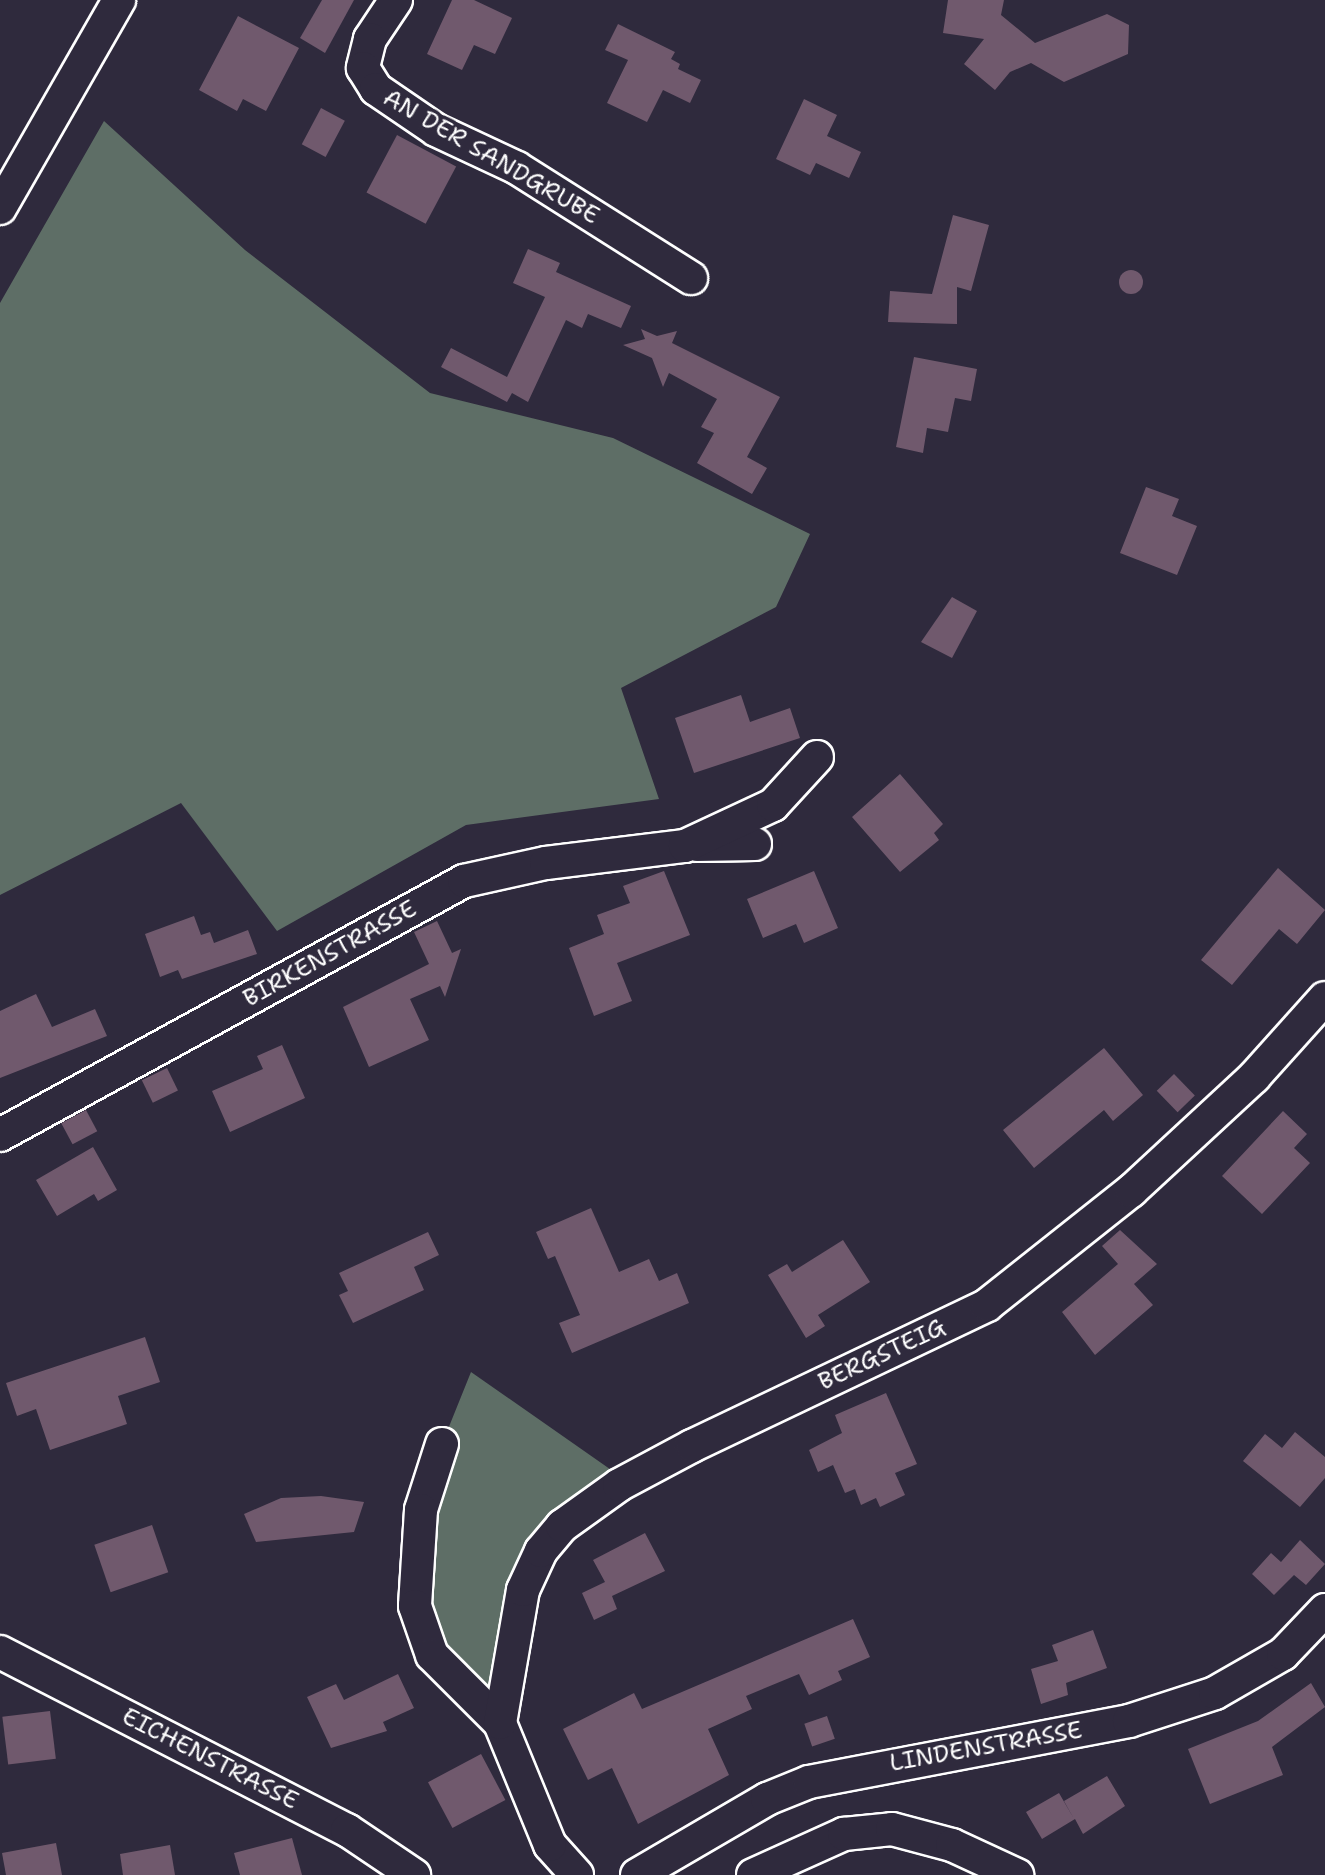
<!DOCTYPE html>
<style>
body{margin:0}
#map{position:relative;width:1325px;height:1875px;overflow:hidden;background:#2f2a3d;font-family:"Shantell Sans",sans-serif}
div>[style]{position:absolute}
.green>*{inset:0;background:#5e6e66}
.building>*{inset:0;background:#70596d;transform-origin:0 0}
.round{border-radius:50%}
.roads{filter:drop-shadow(2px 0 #fff) drop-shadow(-2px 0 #fff) drop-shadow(0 2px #fff) drop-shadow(0 -2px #fff)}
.minor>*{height:32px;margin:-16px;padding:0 16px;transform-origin:16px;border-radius:16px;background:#2f2a3d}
span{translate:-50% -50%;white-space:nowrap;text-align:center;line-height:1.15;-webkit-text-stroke:7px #2f2a3d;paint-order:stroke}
.street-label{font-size:24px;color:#fff}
</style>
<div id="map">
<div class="green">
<i style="clip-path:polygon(104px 121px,245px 250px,430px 393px,613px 438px,810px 534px,776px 607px,621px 688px,659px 799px,466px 825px,277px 931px,181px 803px,0 895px,0 303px)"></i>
<i style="clip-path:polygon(471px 1372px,627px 1481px,541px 1551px,500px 1723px,432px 1655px,414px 1564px,442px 1444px)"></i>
</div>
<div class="building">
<i style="clip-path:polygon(322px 0,354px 0,325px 53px,300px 38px)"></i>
<i style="clip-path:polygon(452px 0,474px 0,512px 18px,495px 54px,474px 45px,462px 70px,427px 54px)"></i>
<i style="clip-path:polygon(948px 0,1004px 0,1001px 15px,1035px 43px,1107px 14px,1129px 25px,1128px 54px,1064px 82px,1031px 63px,1010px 72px,995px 90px,964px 64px,984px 39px,943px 33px)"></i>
<i style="clip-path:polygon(238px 16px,299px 48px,266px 111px,243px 99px,237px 111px,199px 90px)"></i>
<i style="clip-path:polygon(618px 24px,675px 52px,671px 59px,680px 64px,678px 69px,701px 80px,690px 103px,663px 90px,647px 122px,607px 103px,628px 60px,605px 50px)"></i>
<i style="clip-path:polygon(804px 99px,837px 115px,827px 136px,861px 152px,849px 178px,816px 163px,810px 175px,776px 159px)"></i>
<i style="left:321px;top:108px;width:27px;height:41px;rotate:28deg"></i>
<i style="left:397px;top:135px;width:67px;height:65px;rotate:28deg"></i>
<i style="clip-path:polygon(953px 215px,989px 225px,971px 291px,957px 287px,957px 324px,888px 322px,890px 291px,932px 294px)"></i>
<i style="clip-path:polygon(528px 249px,560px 263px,556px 272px,631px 306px,621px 328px,588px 314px,582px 328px,566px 320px,528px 402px,512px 393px,507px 402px,441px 367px,451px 348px,507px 377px,545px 297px,513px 283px)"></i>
<i class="round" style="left:1119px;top:270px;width:24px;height:24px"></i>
<i style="clip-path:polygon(641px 329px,657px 336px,677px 331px,672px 343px,780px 397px,747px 457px,767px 468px,752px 494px,697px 463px,714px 433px,701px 427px,717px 399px,669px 373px,663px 387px,652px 358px,623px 345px,645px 339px)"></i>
<i style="clip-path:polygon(914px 357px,977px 369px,971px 401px,955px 398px,948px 432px,927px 428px,923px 453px,896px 447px)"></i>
<i style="clip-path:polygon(1146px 487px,1179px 499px,1172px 516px,1197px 526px,1177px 575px,1120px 553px)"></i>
<i style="clip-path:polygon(952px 597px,977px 611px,952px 658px,921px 642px)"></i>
<i style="clip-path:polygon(741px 695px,750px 722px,790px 708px,800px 738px,694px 773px,675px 718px)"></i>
<i style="clip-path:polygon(900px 774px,943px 824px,934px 833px,939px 840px,900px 872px,852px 817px)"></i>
<i style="clip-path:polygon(1278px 868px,1325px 910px,1297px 944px,1279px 929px,1232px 985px,1201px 960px)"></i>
<i style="clip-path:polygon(664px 871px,690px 935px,617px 963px,632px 1001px,594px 1016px,569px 948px,604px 934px,597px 915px,630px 903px,623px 886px)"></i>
<i style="clip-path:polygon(814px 871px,838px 928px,804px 943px,796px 924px,763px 938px,747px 899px)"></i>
<i style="clip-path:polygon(194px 916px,201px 935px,210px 932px,214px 943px,248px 930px,257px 954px,182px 979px,178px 970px,160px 977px,145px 934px)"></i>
<i style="clip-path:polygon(437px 921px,452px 953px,461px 949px,445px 997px,440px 986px,410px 999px,429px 1040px,369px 1067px,343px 1007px,429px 964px,414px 932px)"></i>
<i style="clip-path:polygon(36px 994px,52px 1027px,95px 1009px,107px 1036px,0 1078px,0 1011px)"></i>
<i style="clip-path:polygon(282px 1045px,305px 1098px,230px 1132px,212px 1091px,263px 1069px,257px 1056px)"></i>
<i style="clip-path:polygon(1104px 1048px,1143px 1095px,1113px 1121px,1104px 1110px,1034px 1168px,1003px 1130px)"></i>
<i style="left:167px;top:1068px;width:25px;height:28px;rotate:64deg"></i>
<i style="left:1174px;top:1074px;width:30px;height:24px;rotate:46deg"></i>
<i style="left:86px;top:1110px;width:24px;height:28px;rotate:62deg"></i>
<i style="clip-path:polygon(1283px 1111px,1307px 1134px,1294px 1148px,1310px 1163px,1262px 1214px,1222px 1176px)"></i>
<i style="clip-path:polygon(93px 1147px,117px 1190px,98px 1201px,94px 1194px,57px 1216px,36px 1180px)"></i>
<i style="clip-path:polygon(591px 1208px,619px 1272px,649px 1259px,659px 1281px,677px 1273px,689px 1303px,572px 1353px,559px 1323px,580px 1315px,555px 1256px,548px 1259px,536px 1232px)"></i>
<i style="clip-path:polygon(1120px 1230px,1157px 1264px,1134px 1284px,1153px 1305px,1095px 1355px,1062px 1312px,1118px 1264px,1102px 1246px)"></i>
<i style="clip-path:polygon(428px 1232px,439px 1255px,414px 1267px,424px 1290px,353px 1323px,339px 1295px,348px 1291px,339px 1273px)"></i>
<i style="clip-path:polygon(843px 1240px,870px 1282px,818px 1315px,825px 1326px,806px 1338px,768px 1275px,787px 1264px,792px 1272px)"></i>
<i style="clip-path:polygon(145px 1337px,160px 1382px,118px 1396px,127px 1424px,50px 1450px,36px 1409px,17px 1416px,6px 1383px)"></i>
<i style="clip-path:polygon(886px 1393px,917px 1464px,895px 1473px,905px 1495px,880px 1507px,876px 1498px,861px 1505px,855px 1489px,845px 1493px,833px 1465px,818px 1472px,809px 1450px,842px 1433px,835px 1415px)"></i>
<i style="clip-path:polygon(1295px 1432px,1325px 1457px,1325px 1478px,1300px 1507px,1243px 1461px,1265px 1434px,1282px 1448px)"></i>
<i style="clip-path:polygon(321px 1496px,364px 1502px,354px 1532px,256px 1542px,244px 1514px,281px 1498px)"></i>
<i style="left:152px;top:1525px;width:50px;height:61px;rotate:71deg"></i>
<i style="clip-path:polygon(645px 1533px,665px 1571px,612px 1596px,617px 1609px,594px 1620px,582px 1593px,605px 1582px,593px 1560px)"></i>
<i style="clip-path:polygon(1300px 1540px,1325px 1564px,1306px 1585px,1294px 1575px,1274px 1595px,1252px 1574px,1271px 1553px,1281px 1562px)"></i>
<i style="clip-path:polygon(853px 1619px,870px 1657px,838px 1671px,842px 1680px,809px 1695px,799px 1674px,746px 1696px,752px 1709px,708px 1729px,729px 1775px,638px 1824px,612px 1768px,588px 1780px,563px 1729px,634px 1693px,642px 1709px)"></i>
<i style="clip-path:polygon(1093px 1630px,1107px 1668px,1066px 1683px,1068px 1695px,1041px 1704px,1031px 1669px,1058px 1661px,1052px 1645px)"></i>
<i style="clip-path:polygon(398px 1674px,414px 1708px,383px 1722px,387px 1731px,331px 1748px,307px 1697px,336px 1684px,344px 1700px)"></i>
<i style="clip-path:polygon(1311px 1683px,1325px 1707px,1272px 1747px,1283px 1775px,1210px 1804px,1188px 1749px,1258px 1721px)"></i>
<i style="left:50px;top:1711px;width:48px;height:48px;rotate:83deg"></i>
<i style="left:827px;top:1716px;width:24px;height:24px;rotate:71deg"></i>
<i style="left:481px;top:1754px;width:52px;height:60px;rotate:62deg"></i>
<i style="clip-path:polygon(1107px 1776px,1125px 1806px,1083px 1834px,1075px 1819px,1042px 1839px,1026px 1812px,1059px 1793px,1074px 1819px,1064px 1801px)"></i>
<i style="clip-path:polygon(292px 1838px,302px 1875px,240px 1875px,234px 1853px)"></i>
<i style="clip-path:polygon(56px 1843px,62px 1875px,6px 1875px,2px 1853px)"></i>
<i style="clip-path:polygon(170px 1845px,175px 1875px,123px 1875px,120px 1854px)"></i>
</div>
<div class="roads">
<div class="minor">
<i style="left:396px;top:0;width:47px;rotate:123.7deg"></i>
<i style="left:370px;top:39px;width:30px;rotate:104deg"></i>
<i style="left:363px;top:68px;width:25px;rotate:58deg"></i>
<i style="left:376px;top:89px;width:73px;rotate:34.3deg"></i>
<i style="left:436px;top:130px;width:89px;rotate:25.1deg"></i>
<i style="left:517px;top:168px;width:206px;rotate:32.3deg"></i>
<i style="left:0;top:208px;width:240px;rotate:-60.2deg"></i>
<i style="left:697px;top:845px;width:58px;rotate:-1deg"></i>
<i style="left:0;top:1135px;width:529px;rotate:-28.7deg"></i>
<i style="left:464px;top:881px;width:84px;rotate:-12.4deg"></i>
<i style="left:546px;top:863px;width:140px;rotate:-7deg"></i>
<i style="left:685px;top:846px;width:97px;rotate:-25deg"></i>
<i style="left:773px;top:805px;width:65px;rotate:-47.5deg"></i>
<i style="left:442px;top:1444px;width:69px;rotate:107.7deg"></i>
<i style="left:421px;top:1510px;width:96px;rotate:93.6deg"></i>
<i style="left:415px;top:1606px;width:52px;rotate:70.9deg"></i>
<i style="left:432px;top:1655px;width:96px;rotate:45deg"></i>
<i style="left:0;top:1652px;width:390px;rotate:27.2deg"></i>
<i style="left:347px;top:1830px;width:81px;rotate:33.9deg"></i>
<i style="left:577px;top:1875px;width:40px;rotate:-132deg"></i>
<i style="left:550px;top:1845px;width:132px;rotate:-112.3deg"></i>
<i style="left:500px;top:1723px;width:135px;rotate:-80.2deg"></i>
<i style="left:523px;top:1590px;width:43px;rotate:-65.2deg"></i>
<i style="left:541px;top:1551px;width:33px;rotate:-50deg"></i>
<i style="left:562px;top:1526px;width:70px;rotate:-35.7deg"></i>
<i style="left:619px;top:1485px;width:83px;rotate:-28.1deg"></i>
<i style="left:692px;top:1446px;width:327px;rotate:-25.5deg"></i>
<i style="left:987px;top:1305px;width:184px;rotate:-38.4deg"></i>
<i style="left:1131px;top:1191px;width:168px;rotate:-42.8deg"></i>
<i style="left:1254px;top:1077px;width:106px;rotate:-48.1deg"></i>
<i style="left:637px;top:1875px;width:151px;rotate:-30.3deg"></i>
<i style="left:767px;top:1799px;width:45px;rotate:-22deg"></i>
<i style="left:809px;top:1782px;width:326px;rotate:-10.8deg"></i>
<i style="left:1129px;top:1721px;width:90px;rotate:-18deg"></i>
<i style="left:1215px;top:1693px;width:78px;rotate:-29.8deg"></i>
<i style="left:1283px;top:1654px;width:61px;rotate:-46.3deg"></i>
<i style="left:753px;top:1875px;width:100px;rotate:-24.3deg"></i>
<i style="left:844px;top:1834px;width:48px;rotate:-5.9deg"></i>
<i style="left:892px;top:1829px;width:62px;rotate:14.9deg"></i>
<i style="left:952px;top:1845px;width:72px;rotate:24.8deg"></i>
</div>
</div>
<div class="street-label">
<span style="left:491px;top:157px;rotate:30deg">AN DER SANDGRUBE</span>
<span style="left:330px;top:954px;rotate:-29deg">BIRKENSTRASSE</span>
<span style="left:882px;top:1355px;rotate:-25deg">BERGSTEIG</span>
<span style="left:986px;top:1747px;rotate:-10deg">LINDENSTRASSE</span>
<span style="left:210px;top:1759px;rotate:27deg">EICHENSTRASSE</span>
</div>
</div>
